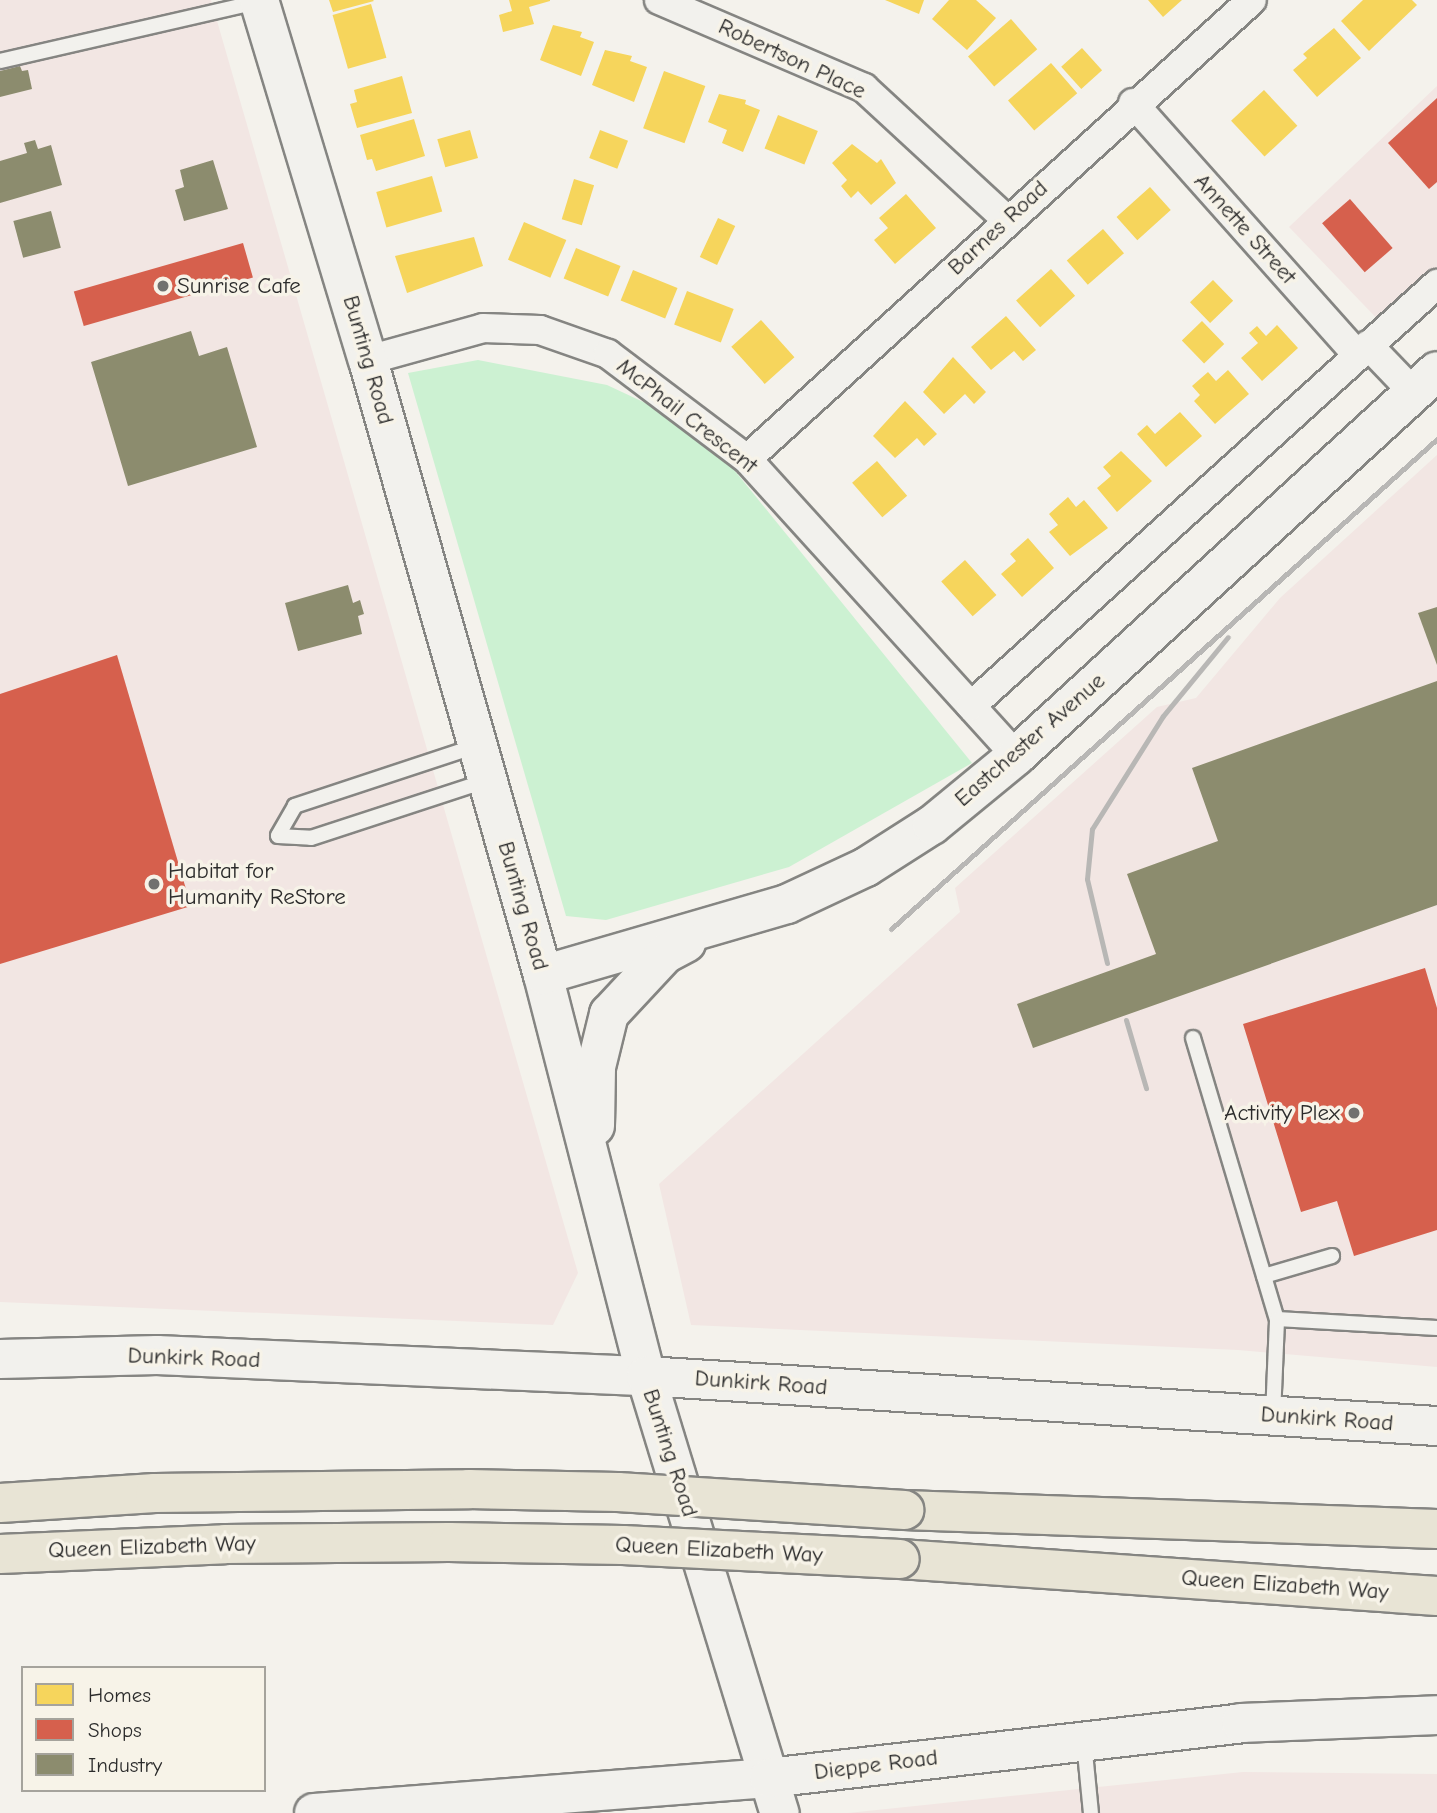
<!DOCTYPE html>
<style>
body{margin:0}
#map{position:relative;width:1437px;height:1813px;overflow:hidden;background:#f4f2ec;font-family:"Comic Neue",sans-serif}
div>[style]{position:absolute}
.built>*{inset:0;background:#f2e6e3}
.green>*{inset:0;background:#ccf1d2}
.homes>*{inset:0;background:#f6d55c;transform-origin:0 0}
.shops>*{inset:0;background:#d6604d;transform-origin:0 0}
.industry>*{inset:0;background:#8c8c6e;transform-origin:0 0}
.roads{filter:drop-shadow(2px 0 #858582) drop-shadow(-2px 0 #858582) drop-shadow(0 2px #858582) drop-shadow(0 -2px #858582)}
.lane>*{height:14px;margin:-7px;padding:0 7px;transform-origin:7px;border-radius:7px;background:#f2f1ed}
.street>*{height:28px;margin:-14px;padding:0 14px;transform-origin:14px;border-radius:14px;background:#f2f1ed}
.secondary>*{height:38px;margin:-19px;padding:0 19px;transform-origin:19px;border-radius:19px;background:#f2f1ed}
.highway>*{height:38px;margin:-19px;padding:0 19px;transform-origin:19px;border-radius:19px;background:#e8e4d5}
.rail>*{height:5px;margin:-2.5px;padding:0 2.5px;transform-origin:2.5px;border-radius:2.5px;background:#b8b7b5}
.bridges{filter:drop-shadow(2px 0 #858582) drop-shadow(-2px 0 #858582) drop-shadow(0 2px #858582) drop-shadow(0 -2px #858582)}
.highway-bridge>*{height:38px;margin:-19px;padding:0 19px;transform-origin:19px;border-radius:19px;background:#e8e4d5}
.dots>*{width:19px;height:19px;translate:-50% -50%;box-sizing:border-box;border:4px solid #f7f3e8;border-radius:50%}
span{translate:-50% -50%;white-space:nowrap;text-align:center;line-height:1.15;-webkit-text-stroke:7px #f7f3e8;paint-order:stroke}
.street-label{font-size:23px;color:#2b2b2b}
.poi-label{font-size:23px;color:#2b2b2b}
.left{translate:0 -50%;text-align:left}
.right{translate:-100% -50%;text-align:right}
.legend{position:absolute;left:21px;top:1666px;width:245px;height:126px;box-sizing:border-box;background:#f7f3e8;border:2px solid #a5a39c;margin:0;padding:9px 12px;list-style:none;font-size:21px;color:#2b2b2b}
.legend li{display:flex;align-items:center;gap:14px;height:35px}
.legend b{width:35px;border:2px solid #a5a39c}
</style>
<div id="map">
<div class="built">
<i style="clip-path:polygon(0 0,211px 0,578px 1273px,553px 1325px,0 1302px)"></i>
<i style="clip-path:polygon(1437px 86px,1437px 280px,1386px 328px,1289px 227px)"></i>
<i style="clip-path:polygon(1437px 455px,1437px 1367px,1238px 1350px,691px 1325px,659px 1184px,960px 912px,955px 888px,1157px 707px,1196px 698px,1280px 598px)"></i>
<i style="clip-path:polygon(1243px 1772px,1437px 1774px,1437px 1813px,848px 1813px)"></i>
</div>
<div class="green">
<i style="clip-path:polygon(478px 360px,607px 385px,701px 429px,972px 763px,789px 867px,606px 920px,566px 916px,408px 373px)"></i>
</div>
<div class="homes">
<i style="clip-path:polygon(329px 0,373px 0,374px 1px,333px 12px)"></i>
<i style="clip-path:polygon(509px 0,550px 0,550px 1px,529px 7px,534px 24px,503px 32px,499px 15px,512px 11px)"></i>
<i style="clip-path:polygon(885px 0,924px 0,919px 14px)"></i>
<i style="clip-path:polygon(949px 0,976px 0,996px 18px,967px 50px,932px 19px)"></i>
<i style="clip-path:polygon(1148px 0,1182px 0,1163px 17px)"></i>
<i style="clip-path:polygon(1363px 0,1412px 0,1417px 5px,1369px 51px,1341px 21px)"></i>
<i style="left:371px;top:4px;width:56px;height:40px;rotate:74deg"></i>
<i style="left:1011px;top:19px;width:40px;height:57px;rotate:49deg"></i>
<i style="clip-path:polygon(553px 25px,582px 32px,580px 37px,594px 42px,581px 76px,540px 60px)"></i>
<i style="clip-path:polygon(1334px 28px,1361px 58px,1317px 97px,1293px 70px,1307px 58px,1303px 54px)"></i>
<i style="left:1082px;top:48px;width:30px;height:28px;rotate:48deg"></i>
<i style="clip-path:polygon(605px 50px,632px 56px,630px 61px,647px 67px,634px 102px,592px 85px)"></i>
<i style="left:1051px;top:63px;width:40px;height:57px;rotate:49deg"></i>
<i style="left:664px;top:71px;width:44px;height:61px;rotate:20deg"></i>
<i style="clip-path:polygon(402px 76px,412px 113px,357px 128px,350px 104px,357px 102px,354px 90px)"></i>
<i style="left:1264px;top:90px;width:49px;height:45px;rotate:47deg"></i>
<i style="clip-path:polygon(719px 94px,746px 100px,745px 104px,760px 110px,743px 152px,722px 143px,727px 130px,708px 122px)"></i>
<i style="left:778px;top:115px;width:43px;height:36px;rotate:22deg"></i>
<i style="clip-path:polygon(414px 119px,425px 156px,376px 171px,372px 159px,367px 160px,360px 135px)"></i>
<i style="left:470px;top:130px;width:29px;height:34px;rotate:74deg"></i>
<i style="left:600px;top:130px;width:30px;height:30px;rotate:21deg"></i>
<i style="clip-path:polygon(852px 144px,877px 163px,881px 159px,896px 183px,871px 205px,858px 191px,851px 198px,841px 186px,847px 180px,832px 163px)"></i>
<i style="left:432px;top:176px;width:37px;height:58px;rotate:74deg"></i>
<i style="left:574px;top:179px;width:21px;height:42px;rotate:17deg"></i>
<i style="left:1150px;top:187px;width:31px;height:45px;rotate:48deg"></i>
<i style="clip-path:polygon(906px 194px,936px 228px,895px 264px,874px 240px,888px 228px,879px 218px)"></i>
<i style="left:718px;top:218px;width:19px;height:43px;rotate:25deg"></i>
<i style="left:524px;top:222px;width:46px;height:41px;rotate:23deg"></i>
<i style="left:1103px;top:229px;width:32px;height:48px;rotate:49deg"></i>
<i style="clip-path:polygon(474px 237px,483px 266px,407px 293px,395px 256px)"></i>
<i style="left:576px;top:248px;width:48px;height:33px;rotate:22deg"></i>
<i style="left:1051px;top:269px;width:36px;height:47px;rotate:48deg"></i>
<i style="left:633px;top:270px;width:48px;height:33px;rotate:22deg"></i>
<i style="left:1213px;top:280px;width:29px;height:32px;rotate:46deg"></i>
<i style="left:687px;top:291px;width:50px;height:36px;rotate:21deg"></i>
<i style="clip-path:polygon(1006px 316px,1036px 350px,1023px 361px,1014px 351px,991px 370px,971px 347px)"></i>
<i style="left:761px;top:320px;width:50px;height:40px;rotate:48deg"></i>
<i style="left:1202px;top:321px;width:32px;height:28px;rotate:46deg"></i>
<i style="clip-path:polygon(1277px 325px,1298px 348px,1262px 381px,1241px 358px,1258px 343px,1249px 333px,1257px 326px,1266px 336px)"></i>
<i style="clip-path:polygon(953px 357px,986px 392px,974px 404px,965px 394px,944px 414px,923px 392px)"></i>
<i style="clip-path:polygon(1228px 370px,1249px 394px,1215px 424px,1194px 401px,1200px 395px,1192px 386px,1208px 372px,1216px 381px)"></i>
<i style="clip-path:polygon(905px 401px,937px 434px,924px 446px,917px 438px,895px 458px,873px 436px)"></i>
<i style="clip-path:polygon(1180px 412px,1202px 436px,1166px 467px,1137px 434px,1147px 425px,1155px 434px)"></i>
<i style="clip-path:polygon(1121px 451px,1152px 481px,1117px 512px,1097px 488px,1111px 476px,1103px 467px)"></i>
<i style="left:877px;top:461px;width:46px;height:33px;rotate:49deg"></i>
<i style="clip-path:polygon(1068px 497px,1076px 507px,1084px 500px,1108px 528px,1070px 556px,1049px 532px,1058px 525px,1049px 514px)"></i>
<i style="clip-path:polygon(1028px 538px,1054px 568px,1022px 597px,1001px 574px,1016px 561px,1010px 554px)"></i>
<i style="left:965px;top:560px;width:47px;height:32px;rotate:48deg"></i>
</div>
<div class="shops">
<i style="clip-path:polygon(1437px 98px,1437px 182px,1429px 189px,1388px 143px)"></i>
<i style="left:1350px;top:199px;width:65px;height:37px;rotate:49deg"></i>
<i style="left:243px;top:243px;width:36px;height:176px;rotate:74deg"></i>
<i style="clip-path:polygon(117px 655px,191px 906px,0 964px,0 694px)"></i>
<i style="clip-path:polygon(1425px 968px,1437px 1008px,1437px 1230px,1354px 1256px,1337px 1201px,1301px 1212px,1243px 1024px)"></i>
</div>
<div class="industry">
<i style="clip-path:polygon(20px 66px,22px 71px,28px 70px,32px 89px,0 97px,0 71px)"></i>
<i style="clip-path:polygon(35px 140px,38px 149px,51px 145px,62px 185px,0 203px,0 161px,27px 153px,24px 143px)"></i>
<i style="clip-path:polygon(213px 160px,228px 209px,184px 221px,175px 190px,184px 187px,180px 170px)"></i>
<i style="left:51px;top:211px;width:38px;height:39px;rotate:75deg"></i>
<i style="clip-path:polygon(191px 331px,199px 356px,227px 347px,257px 447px,128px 486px,91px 362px)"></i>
<i style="clip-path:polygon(348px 585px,353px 603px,360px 600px,364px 614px,358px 616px,362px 634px,298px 651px,285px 603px)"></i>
<i style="clip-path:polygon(1437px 607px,1437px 665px,1418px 613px)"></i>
<i style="clip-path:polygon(1437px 681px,1437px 905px,1033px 1048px,1017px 1004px,1156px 954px,1127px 874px,1218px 841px,1192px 768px)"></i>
</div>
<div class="roads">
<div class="lane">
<i style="left:0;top:61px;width:265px;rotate:-12.9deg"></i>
<i style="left:476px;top:746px;width:191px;rotate:161.7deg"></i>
<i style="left:295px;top:806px;width:34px;rotate:120deg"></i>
<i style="left:278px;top:836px;width:33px;rotate:3deg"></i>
<i style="left:311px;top:838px;width:183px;rotate:-18.1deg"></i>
<i style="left:1193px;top:1038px;width:293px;rotate:73.4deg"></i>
<i style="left:1277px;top:1319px;width:160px;rotate:3.2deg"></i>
<i style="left:1264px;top:1276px;width:71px;rotate:-16.4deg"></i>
<i style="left:1273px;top:1416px;width:97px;rotate:-87.6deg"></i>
<i style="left:1084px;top:1742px;width:71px;rotate:84.4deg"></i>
</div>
<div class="street">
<i style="left:659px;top:0;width:223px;rotate:23.2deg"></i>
<i style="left:864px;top:88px;width:195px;rotate:42.7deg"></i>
<i style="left:1133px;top:103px;width:336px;rotate:48.3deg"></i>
<i style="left:1368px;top:345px;width:65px;rotate:46.2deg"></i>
<i style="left:368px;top:360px;width:119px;rotate:-15.5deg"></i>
<i style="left:483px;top:328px;width:57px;rotate:2deg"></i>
<i style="left:540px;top:330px;width:72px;rotate:19.4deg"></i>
<i style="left:608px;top:354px;width:174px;rotate:37.1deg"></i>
<i style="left:747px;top:459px;width:401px;rotate:47.8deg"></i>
<i style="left:747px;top:459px;width:682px;rotate:-42.27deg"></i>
<i style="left:971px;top:706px;width:629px;rotate:-42.16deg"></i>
</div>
<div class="secondary">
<i style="left:259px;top:0;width:376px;rotate:73.2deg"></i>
<i style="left:368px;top:360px;width:639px;rotate:74.12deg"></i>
<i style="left:543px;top:975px;width:414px;rotate:75.6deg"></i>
<i style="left:646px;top:1376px;width:457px;rotate:73deg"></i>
<i style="left:543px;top:975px;width:254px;rotate:-16.2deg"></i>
<i style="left:787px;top:904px;width:87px;rotate:-25.1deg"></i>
<i style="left:866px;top:867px;width:78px;rotate:-32.5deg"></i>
<i style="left:932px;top:825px;width:109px;rotate:-39.4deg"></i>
<i style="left:1016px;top:756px;width:570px;rotate:-42.44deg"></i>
<i style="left:595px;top:1126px;width:59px;rotate:-89deg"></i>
<i style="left:596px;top:1067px;width:55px;rotate:-76.2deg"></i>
<i style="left:609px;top:1014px;width:82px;rotate:-47deg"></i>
<i style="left:665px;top:954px;width:24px;rotate:-28deg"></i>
<i style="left:0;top:1359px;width:157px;rotate:-1.5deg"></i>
<i style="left:157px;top:1355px;width:489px;rotate:2.5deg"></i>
<i style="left:646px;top:1376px;width:793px;rotate:3.62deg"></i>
<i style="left:314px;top:1813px;width:456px;rotate:-4.4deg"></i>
<i style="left:769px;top:1778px;width:475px;rotate:-6.6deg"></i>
<i style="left:1241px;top:1723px;width:196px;rotate:-2.3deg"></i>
</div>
<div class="highway">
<i style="left:904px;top:1510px;width:533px;rotate:2.04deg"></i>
<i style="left:900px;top:1559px;width:538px;rotate:3.94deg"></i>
</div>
</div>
<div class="rail">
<i style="left:891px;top:929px;width:734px;rotate:-41.91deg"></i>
<i style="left:1107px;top:963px;width:86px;rotate:-103.4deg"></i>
<i style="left:1087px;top:879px;width:50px;rotate:-84.3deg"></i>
<i style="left:1092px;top:829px;width:133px;rotate:-57.9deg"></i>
<i style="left:1163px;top:716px;width:102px;rotate:-50.6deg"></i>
<i style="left:1126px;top:1020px;width:71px;rotate:73.6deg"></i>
</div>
<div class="bridges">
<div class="highway-bridge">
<i style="left:0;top:1503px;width:155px;rotate:-3.7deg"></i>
<i style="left:155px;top:1493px;width:314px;rotate:-0.7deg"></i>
<i style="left:469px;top:1489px;width:149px;rotate:1.2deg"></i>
<i style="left:618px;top:1492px;width:287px;rotate:3.6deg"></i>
<i style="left:0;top:1554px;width:225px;rotate:-2.5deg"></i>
<i style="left:225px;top:1544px;width:224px;rotate:-0.5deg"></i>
<i style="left:449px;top:1542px;width:174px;rotate:1deg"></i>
<i style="left:623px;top:1545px;width:277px;rotate:2.9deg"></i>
</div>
</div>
<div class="dots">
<i style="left:163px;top:286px;background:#71716f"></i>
<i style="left:154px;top:884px;background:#71716f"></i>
<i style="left:1354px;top:1113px;background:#71716f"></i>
</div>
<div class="street-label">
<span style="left:792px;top:59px;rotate:25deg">Robertson Place</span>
<span style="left:998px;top:228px;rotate:-43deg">Barnes Road</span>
<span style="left:1245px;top:229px;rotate:48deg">Annette Street</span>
<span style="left:368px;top:360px;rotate:74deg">Bunting Road</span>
<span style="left:687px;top:416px;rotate:38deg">McPhail Crescent</span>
<span style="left:1030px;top:740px;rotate:-41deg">Eastchester Avenue</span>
<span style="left:523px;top:906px;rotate:74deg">Bunting Road</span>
<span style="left:194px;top:1358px;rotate:2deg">Dunkirk Road</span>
<span style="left:761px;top:1383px;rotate:4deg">Dunkirk Road</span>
<span style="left:1327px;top:1419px;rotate:4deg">Dunkirk Road</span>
<span style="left:670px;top:1453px;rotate:72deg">Bunting Road</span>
<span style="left:152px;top:1547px;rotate:-2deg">Queen Elizabeth Way</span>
<span style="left:719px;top:1550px;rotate:3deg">Queen Elizabeth Way</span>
<span style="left:1285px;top:1585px;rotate:4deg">Queen Elizabeth Way</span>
<span style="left:876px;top:1765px;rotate:-7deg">Dieppe Road</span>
</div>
<div class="poi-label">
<span class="left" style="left:177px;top:286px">Sunrise Cafe</span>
<span class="left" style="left:168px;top:884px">Habitat for<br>Humanity ReStore</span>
<span class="right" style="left:1340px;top:1113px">Activity Plex</span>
</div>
<ul class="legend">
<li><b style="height:19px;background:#f6d55c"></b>Homes</li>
<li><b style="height:19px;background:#d6604d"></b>Shops</li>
<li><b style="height:19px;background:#8c8c6e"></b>Industry</li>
</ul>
</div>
